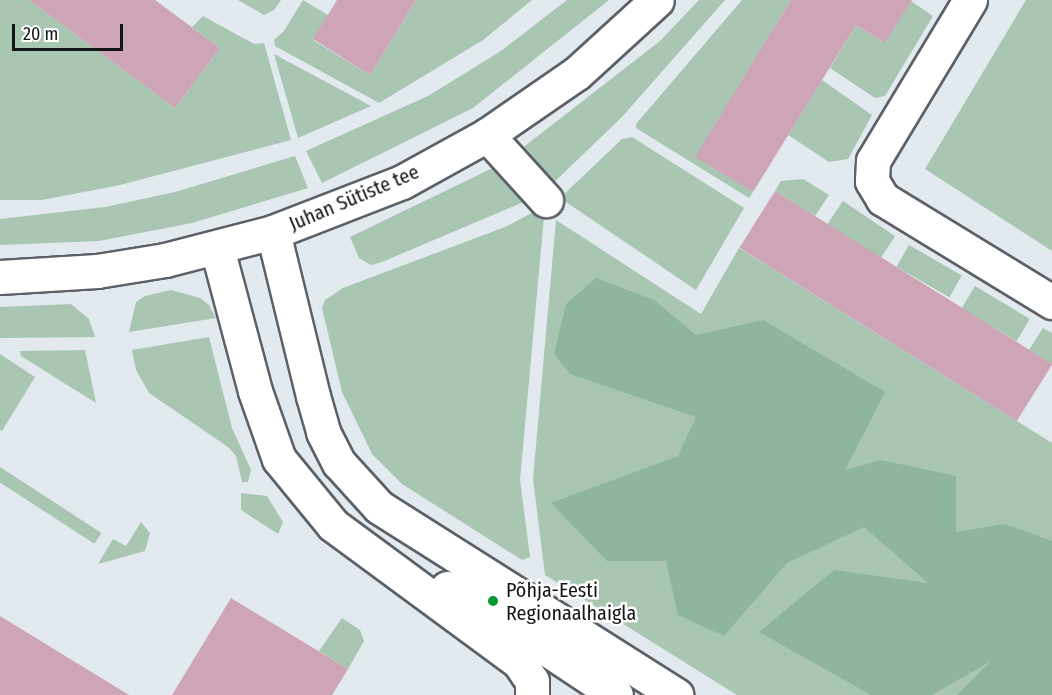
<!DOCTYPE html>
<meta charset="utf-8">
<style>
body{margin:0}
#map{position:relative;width:1052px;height:695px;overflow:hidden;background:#e2e9ef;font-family:"Fira Sans Condensed",sans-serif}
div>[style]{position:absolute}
.green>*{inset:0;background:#a9c6b3;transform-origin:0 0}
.forest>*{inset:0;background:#90b59e}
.building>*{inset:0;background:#cea5b6;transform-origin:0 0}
.roads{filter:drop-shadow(2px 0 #5c6167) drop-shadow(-2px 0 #5c6167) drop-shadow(0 2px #5c6167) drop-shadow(0 -2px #5c6167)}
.minor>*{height:33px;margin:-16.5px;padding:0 16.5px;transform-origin:16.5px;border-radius:16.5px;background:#fff}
.dots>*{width:16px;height:16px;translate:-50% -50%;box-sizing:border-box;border:3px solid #fff;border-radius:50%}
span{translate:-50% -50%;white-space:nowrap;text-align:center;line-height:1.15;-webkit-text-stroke:5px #fff;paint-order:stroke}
.street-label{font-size:20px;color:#131517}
.poi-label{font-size:20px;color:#131517}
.left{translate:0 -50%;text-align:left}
.scale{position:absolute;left:12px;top:24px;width:111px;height:27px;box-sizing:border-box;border:3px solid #131517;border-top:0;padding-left:8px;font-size:18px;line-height:21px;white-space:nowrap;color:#131517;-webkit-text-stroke:4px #fff;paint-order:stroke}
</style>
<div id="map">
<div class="green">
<i style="clip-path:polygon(0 0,29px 0,175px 108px,220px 48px,192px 27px,203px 16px,254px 44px,264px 43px,291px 140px,120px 185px,42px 200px,0 200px)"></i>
<i style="clip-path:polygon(238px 0,281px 0,274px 10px,264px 15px)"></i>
<i style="clip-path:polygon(303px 0,328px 15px,313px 40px,370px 75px,416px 0,532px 0,483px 40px,379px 103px,275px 46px,274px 40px,284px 31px)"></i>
<i style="clip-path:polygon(567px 0,609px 0,473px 108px,322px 183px,306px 151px,428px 96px,501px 51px)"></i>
<i style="clip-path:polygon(699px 0,725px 0,622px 117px,545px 191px,512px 156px,660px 41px)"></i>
<i style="clip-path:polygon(742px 0,791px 0,696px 157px,753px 192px,749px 198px,636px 128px,636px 124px)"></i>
<i style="clip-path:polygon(1026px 0,1052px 0,1052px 251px,925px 169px)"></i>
<i style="clip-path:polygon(911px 1px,933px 16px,885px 96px,875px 98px,830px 68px,856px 25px,885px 43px)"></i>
<i style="clip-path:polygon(274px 54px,371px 106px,298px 138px)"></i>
<i style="clip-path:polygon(822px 80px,872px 115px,848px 159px,829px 162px,788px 135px)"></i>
<i style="clip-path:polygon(632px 137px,744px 208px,696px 290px,560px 198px,622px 139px)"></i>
<i style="clip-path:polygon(295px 156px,308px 188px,192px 223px,99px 241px,0 245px,0 219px,105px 207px,175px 192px)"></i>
<i style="clip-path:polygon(503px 163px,533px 198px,382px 262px,371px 265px,359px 258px,350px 237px)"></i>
<i style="clip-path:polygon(803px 179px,829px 195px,815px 216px,775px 191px,781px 181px)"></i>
<i style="left:843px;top:201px;width:63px;height:28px;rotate:34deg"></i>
<i style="clip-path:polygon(545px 206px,520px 480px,530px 557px,522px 560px,402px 484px,372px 454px,342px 392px,322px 308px,325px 300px,343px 288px,505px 227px)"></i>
<i style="clip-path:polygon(556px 220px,701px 314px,739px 248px,1052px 443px,1052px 695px,737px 695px,545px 575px,533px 479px)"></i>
<i style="left:909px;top:245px;width:61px;height:25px;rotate:30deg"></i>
<i style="left:975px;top:286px;width:64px;height:26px;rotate:31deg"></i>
<i style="clip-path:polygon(171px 290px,200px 298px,209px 305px,216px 318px,129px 332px,136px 302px,145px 296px)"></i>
<i style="clip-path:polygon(71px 304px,89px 319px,95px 337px,0 338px,0 307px)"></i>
<i style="clip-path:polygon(1043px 328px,1052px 333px,1052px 364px,1029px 350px)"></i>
<i style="clip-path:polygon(209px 337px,232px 428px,251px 470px,248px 482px,242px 482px,236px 456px,228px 447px,149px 393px,136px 370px,132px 350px)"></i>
<i style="clip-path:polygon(85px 350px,96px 403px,21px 356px,20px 351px)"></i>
<i style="clip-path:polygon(0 354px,35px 377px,2px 431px,0 430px)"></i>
<i style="left:0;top:467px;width:121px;height:13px;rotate:33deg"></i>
<i style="clip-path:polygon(241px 493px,267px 496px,283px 522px,278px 534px,241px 510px)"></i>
<i style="clip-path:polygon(141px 522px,150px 533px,145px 551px,98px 564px,113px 539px,126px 546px)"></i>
<i style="clip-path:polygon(342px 618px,360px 630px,364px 641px,348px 669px,319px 651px)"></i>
</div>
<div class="forest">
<i style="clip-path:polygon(596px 278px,654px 300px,696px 335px,763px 320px,885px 392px,845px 470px,881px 460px,956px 476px,956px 532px,1005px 524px,1052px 541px,1052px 695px,957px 695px,991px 661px,932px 695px,871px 695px,759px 632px,834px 570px,928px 583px,864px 527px,787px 563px,724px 636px,678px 615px,666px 561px,607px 561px,551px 503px,678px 456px,696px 417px,570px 374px,554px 354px,566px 304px)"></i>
</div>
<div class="building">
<i style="clip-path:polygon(29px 0,155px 0,220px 48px,175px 108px)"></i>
<i style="clip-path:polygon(337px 0,416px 0,370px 75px,313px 39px)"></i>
<i style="clip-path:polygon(791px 0,912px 0,885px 43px,856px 25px,753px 192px,695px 157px)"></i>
<i style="left:775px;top:191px;width:327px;height:67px;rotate:32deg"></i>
<i style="clip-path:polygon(231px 598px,348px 669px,332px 695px,172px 695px)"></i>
<i style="clip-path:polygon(0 616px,129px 695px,0 695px)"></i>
</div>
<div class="roads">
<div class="minor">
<i style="left:970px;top:0;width:188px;rotate:121.1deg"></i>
<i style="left:873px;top:161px;width:20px;rotate:93deg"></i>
<i style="left:872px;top:181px;width:21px;rotate:59deg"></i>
<i style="left:883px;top:199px;width:198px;rotate:31.4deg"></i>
<i style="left:487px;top:135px;width:88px;rotate:47.8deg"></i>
<i style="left:273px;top:232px;width:169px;rotate:76.3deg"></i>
<i style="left:313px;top:396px;width:37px;rotate:74deg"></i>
<i style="left:323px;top:432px;width:35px;rotate:63deg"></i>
<i style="left:339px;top:463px;width:59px;rotate:47.7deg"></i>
<i style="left:379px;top:507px;width:352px;rotate:32.3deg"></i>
<i style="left:217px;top:248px;width:148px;rotate:75.1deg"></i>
<i style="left:255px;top:391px;width:72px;rotate:70.6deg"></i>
<i style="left:279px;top:459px;width:85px;rotate:50.7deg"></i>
<i style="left:333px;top:525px;width:231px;rotate:36.4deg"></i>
<i style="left:519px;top:662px;width:23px;rotate:56deg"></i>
<i style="left:532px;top:681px;width:14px;rotate:90deg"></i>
<i style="left:0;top:277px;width:97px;rotate:-3.5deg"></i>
<i style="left:97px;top:271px;width:69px;rotate:-9.2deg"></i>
<i style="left:165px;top:260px;width:112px;rotate:-14.5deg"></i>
<i style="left:273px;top:232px;width:138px;rotate:-21.2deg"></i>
<i style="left:402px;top:182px;width:97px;rotate:-28.9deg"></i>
<i style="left:487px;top:135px;width:109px;rotate:-34.6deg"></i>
<i style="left:577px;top:73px;width:108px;rotate:-42.4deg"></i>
<i style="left:447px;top:588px;width:32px;rotate:26deg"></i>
<i style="left:476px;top:602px;width:168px;rotate:33.6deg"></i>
</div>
</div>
<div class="dots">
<i style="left:493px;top:601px;background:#049831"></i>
</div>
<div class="street-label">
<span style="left:354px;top:198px;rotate:-23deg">Juhan Sütiste tee</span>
</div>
<div class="poi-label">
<span class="left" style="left:506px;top:602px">Põhja-Eesti<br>Regionaalhaigla</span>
</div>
<div class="scale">20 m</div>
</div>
